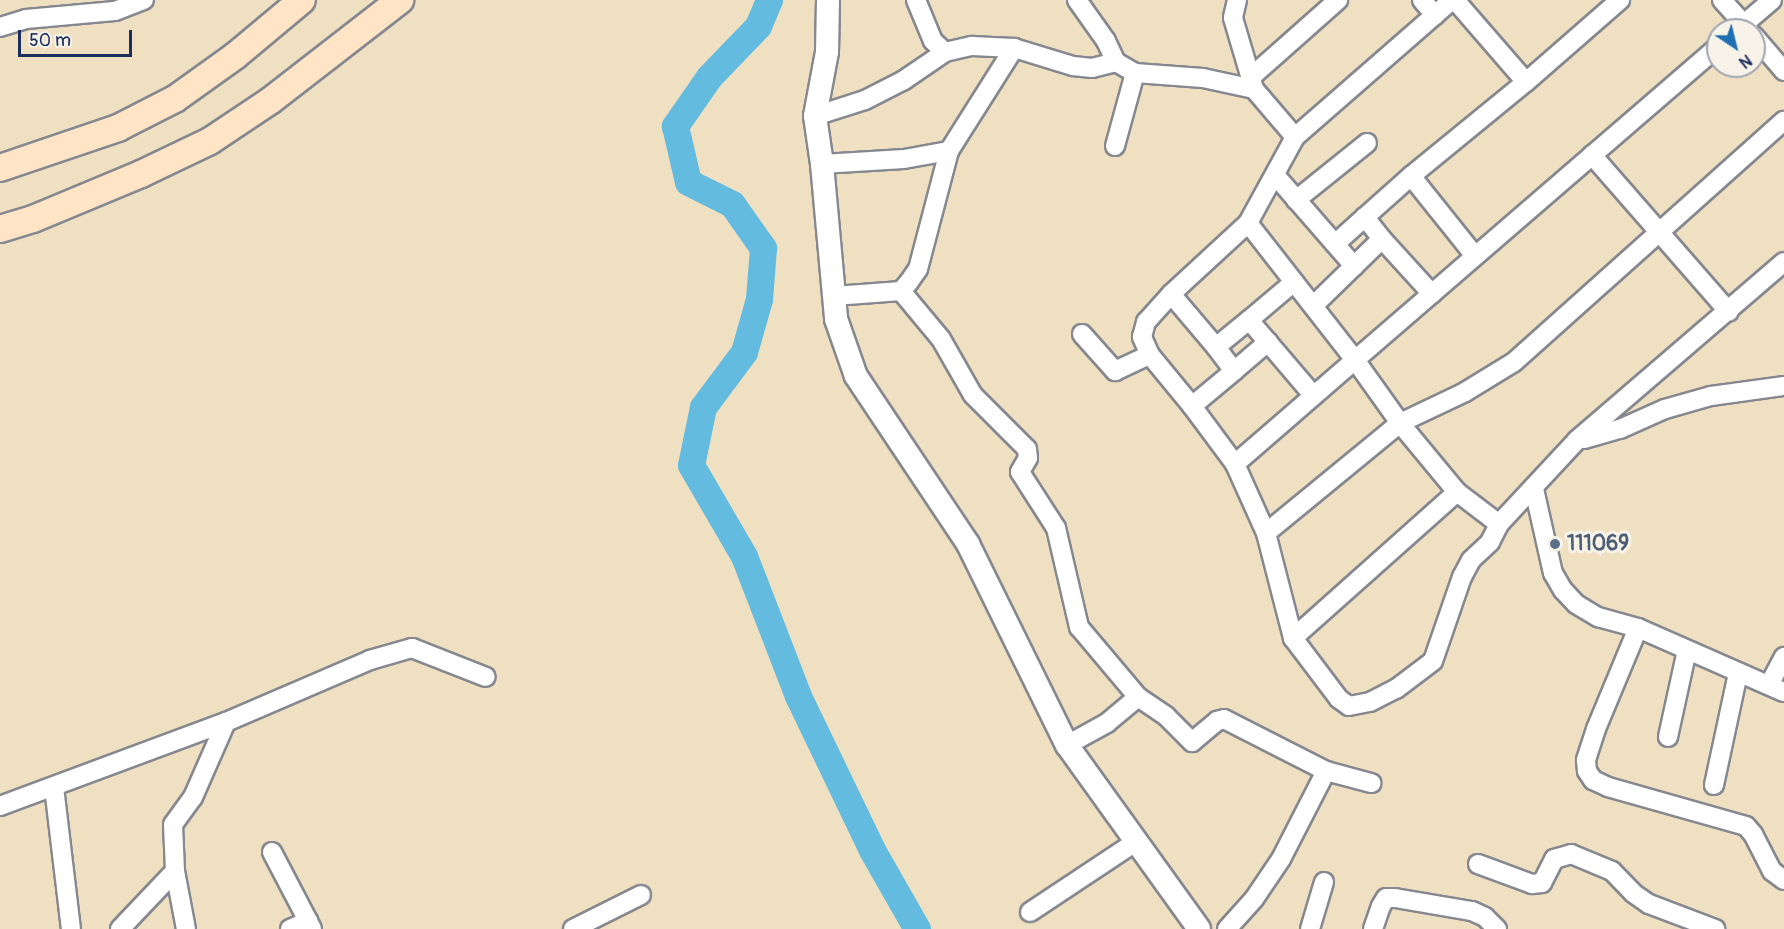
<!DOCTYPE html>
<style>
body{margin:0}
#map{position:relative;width:1784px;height:929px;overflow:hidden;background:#f0e0c2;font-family:Pangolin,sans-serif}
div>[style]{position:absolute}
.river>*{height:27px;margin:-13.5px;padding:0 13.5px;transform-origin:13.5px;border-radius:13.5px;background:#63bbe0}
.roads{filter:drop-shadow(2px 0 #868890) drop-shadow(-2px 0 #868890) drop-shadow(0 2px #868890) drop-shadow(0 -2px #868890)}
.minor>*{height:18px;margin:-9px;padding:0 9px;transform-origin:9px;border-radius:9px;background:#fff}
.tertiary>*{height:22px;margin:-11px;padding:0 11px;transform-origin:11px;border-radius:11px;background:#fff}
.secondary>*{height:26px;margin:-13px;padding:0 13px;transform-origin:13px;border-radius:13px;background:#ffe4c6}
.dots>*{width:16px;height:16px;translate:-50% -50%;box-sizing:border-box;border:3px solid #f7f3e8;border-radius:50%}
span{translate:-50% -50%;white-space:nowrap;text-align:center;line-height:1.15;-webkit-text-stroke:6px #f7f3e8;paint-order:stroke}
.service-label{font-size:21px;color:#4e5e75;font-weight:700}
.left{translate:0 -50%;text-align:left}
.north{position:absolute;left:1706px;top:18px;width:60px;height:60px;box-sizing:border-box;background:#f7f3e8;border:2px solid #9fa5b1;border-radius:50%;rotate:145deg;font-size:16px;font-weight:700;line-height:24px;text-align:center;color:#1b2f5e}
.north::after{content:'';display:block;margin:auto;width:21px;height:27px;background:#1f6fb2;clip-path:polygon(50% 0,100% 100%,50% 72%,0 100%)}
.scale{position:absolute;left:18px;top:30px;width:114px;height:27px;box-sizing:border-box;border:3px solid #1b2f5e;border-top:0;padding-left:8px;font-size:18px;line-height:21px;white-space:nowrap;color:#1b2f5e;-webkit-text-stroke:4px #f7f3e8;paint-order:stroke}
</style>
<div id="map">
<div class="river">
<i style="left:769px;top:0;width:28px;rotate:113deg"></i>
<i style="left:758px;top:26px;width:71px;rotate:133.9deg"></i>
<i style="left:709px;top:77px;width:60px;rotate:124.8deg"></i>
<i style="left:675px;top:126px;width:57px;rotate:76.9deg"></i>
<i style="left:688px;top:182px;width:49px;rotate:26.6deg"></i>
<i style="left:732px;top:204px;width:54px;rotate:54.8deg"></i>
<i style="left:763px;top:248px;width:51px;rotate:94.5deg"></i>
<i style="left:759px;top:299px;width:55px;rotate:105.8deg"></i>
<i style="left:744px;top:352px;width:69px;rotate:126.7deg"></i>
<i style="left:703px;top:407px;width:59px;rotate:101.7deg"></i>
<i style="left:691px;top:465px;width:105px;rotate:59.8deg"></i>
<i style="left:744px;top:556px;width:150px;rotate:68.9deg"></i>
<i style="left:798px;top:696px;width:171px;rotate:64.3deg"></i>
<i style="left:872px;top:850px;width:91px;rotate:60.3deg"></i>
</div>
<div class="roads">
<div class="minor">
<i style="left:916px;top:0;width:44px;rotate:67.5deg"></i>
<i style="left:933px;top:41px;width:16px;rotate:43deg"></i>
<i style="left:1077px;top:0;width:50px;rotate:54.7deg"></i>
<i style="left:1106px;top:41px;width:23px;rotate:65deg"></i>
<i style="left:1237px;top:0;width:18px;rotate:103deg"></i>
<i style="left:1233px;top:18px;width:74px;rotate:73.5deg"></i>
<i style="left:1254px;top:89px;width:63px;rotate:49.5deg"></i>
<i style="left:1295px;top:137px;width:208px;rotate:-41.1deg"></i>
<i style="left:1422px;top:0;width:20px;rotate:49deg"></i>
<i style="left:1722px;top:0;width:40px;rotate:48deg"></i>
<i style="left:0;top:27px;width:27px;rotate:-17deg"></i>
<i style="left:26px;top:19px;width:89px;rotate:-5.1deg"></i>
<i style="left:115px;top:11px;width:31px;rotate:-21deg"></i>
<i style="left:1737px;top:30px;width:46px;rotate:-40.6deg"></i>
<i style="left:1754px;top:36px;width:46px;rotate:49.4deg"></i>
<i style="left:1250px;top:78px;width:118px;rotate:-41.6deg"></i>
<i style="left:1526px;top:82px;width:125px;rotate:-41.1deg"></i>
<i style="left:815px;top:116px;width:52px;rotate:-17.7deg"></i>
<i style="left:865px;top:100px;width:44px;rotate:-27.1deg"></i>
<i style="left:904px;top:80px;width:50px;rotate:-34.3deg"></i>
<i style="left:945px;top:52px;width:28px;rotate:-13deg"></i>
<i style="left:972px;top:46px;width:42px;rotate:2.7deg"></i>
<i style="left:1014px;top:48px;width:62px;rotate:17deg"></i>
<i style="left:1073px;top:66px;width:19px;rotate:6deg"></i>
<i style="left:1092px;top:68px;width:25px;rotate:-14deg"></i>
<i style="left:1116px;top:62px;width:22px;rotate:30deg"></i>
<i style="left:1135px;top:73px;width:68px;rotate:4.2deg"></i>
<i style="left:1203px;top:78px;width:52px;rotate:12.2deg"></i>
<i style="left:1115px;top:146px;width:76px;rotate:-74.7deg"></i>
<i style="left:949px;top:151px;width:122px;rotate:-57.7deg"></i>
<i style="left:1592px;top:155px;width:208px;rotate:48.9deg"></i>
<i style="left:822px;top:164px;width:82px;rotate:-3.5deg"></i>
<i style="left:904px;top:159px;width:46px;rotate:-10.1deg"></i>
<i style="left:949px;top:151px;width:122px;rotate:104.7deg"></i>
<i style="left:918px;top:269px;width:16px;rotate:125deg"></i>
<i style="left:909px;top:282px;width:12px;rotate:132deg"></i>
<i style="left:901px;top:291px;width:67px;rotate:175.7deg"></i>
<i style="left:1275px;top:175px;width:121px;rotate:49deg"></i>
<i style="left:1411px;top:176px;width:149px;rotate:-39.3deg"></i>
<i style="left:1526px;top:82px;width:108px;rotate:-130.9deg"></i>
<i style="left:1296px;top:200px;width:91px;rotate:-38.8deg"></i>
<i style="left:1248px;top:223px;width:98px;rotate:-61.3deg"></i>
<i style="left:1382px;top:239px;width:74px;rotate:47.7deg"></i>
<i style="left:1335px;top:244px;width:40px;rotate:-42deg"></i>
<i style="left:1294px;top:282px;width:59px;rotate:139.8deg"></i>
<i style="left:1249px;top:320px;width:99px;rotate:49.5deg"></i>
<i style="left:901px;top:291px;width:62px;rotate:50.2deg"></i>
<i style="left:941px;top:339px;width:64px;rotate:60.3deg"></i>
<i style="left:973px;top:395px;width:76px;rotate:45deg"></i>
<i style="left:1027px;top:449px;width:9px;rotate:84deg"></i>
<i style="left:1028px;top:458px;width:16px;rotate:120deg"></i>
<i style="left:1020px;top:472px;width:67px;rotate:57.3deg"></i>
<i style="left:1056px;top:528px;width:102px;rotate:76.9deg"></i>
<i style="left:1079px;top:627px;width:92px;rotate:49.9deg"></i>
<i style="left:1138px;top:697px;width:40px;rotate:140deg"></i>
<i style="left:1107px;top:723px;width:46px;rotate:151.2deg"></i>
<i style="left:1171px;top:294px;width:70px;rotate:49.7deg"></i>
<i style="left:1216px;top:347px;width:43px;rotate:-39.3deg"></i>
<i style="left:1313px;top:306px;width:96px;rotate:-44.2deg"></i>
<i style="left:1382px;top:239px;width:28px;rotate:-128deg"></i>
<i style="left:1365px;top:217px;width:62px;rotate:-41.7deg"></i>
<i style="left:1411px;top:176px;width:102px;rotate:51.3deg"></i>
<i style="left:1082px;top:334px;width:50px;rotate:48.3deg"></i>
<i style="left:1115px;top:371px;width:38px;rotate:-25deg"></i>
<i style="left:1234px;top:371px;width:45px;rotate:-40.5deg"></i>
<i style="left:1192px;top:406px;width:55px;rotate:-39.8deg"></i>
<i style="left:1234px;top:371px;width:30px;rotate:-127deg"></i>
<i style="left:1584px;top:439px;width:37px;rotate:-16deg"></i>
<i style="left:1620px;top:429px;width:49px;rotate:-24deg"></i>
<i style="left:1665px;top:409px;width:48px;rotate:-15.8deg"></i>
<i style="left:1711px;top:396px;width:74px;rotate:-7.8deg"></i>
<i style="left:1235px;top:464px;width:72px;rotate:-126.6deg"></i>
<i style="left:1192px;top:406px;width:66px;rotate:-129.5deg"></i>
<i style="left:1150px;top:355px;width:20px;rotate:-114deg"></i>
<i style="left:1142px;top:337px;width:16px;rotate:-75deg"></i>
<i style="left:1146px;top:322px;width:38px;rotate:-48deg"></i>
<i style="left:1171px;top:294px;width:105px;rotate:-42.7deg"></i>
<i style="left:1248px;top:223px;width:174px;rotate:52deg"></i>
<i style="left:1355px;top:360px;width:159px;rotate:139.1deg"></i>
<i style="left:1235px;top:464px;width:76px;rotate:65.8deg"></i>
<i style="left:1534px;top:489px;width:86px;rotate:77.3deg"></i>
<i style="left:1553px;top:573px;width:20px;rotate:60deg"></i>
<i style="left:1563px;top:590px;width:19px;rotate:47deg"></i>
<i style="left:1576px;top:604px;width:26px;rotate:31deg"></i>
<i style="left:1598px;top:617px;width:41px;rotate:15.4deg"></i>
<i style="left:1638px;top:628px;width:159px;rotate:23.7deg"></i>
<i style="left:1457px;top:492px;width:220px;rotate:138.3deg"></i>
<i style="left:1293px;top:638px;width:76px;rotate:53deg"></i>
<i style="left:1339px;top:699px;width:12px;rotate:35deg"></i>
<i style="left:1349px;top:706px;width:21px;rotate:-11deg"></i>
<i style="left:1370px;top:702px;width:29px;rotate:-27deg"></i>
<i style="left:1396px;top:689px;width:46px;rotate:-37.1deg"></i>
<i style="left:1433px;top:661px;width:89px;rotate:-71deg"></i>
<i style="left:1462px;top:577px;width:19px;rotate:-62deg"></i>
<i style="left:1471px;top:560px;width:26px;rotate:-43deg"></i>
<i style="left:1490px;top:542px;width:20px;rotate:-63deg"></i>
<i style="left:1499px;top:524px;width:115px;rotate:-47.1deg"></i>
<i style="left:1577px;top:440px;width:273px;rotate:-40.7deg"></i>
<i style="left:1499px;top:524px;width:53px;rotate:-142.7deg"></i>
<i style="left:1457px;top:492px;width:89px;rotate:-129.6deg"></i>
<i style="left:1400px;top:423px;width:77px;rotate:-125.5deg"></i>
<i style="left:1355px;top:360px;width:479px;rotate:-40.8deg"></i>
<i style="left:1638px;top:628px;width:109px;rotate:112.6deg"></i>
<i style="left:1596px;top:729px;width:33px;rotate:108deg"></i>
<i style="left:1586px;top:760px;width:11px;rotate:85deg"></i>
<i style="left:1587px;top:771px;width:11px;rotate:56deg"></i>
<i style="left:1593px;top:780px;width:17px;rotate:25deg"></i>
<i style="left:1608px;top:787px;width:143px;rotate:15.8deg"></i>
<i style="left:1746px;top:826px;width:11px;rotate:49deg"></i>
<i style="left:1753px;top:834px;width:42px;rotate:62.8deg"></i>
<i style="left:1772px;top:871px;width:15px;rotate:37deg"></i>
<i style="left:1293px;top:638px;width:108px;rotate:-104.4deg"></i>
<i style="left:1266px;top:533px;width:173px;rotate:-39.4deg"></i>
<i style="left:1400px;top:423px;width:72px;rotate:-25.5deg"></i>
<i style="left:1465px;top:392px;width:57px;rotate:-31.5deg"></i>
<i style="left:1514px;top:362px;width:362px;rotate:-41.8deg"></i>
<i style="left:1769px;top:685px;width:32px;rotate:-62deg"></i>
<i style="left:1138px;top:697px;width:34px;rotate:34deg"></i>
<i style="left:1166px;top:716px;width:37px;rotate:45deg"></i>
<i style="left:1192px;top:742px;width:33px;rotate:-40deg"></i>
<i style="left:1217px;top:721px;width:7px;rotate:-16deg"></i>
<i style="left:1224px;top:719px;width:114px;rotate:27deg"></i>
<i style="left:1326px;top:771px;width:47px;rotate:14.9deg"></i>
<i style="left:226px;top:722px;width:157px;rotate:-23.3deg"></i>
<i style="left:370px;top:660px;width:44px;rotate:-15.9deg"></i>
<i style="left:412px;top:648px;width:79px;rotate:21.4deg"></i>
<i style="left:1668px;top:737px;width:89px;rotate:-77.7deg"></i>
<i style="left:1714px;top:785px;width:115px;rotate:-77.9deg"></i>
<i style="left:54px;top:787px;width:143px;rotate:83.2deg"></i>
<i style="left:0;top:806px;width:241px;rotate:-20.4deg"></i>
<i style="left:226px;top:722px;width:82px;rotate:113.7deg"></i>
<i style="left:193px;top:797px;width:34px;rotate:126deg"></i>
<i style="left:173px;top:825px;width:46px;rotate:87.5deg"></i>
<i style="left:272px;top:852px;width:78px;rotate:62.4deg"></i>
<i style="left:1478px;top:864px;width:58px;rotate:20.3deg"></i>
<i style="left:1532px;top:884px;width:10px;rotate:-6deg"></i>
<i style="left:1542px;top:883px;width:27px;rotate:-63deg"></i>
<i style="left:1554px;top:859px;width:18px;rotate:-16deg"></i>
<i style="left:1571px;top:854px;width:44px;rotate:22.5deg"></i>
<i style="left:1612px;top:871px;width:30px;rotate:46deg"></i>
<i style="left:1633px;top:893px;width:19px;rotate:35deg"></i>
<i style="left:1649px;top:904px;width:71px;rotate:20.7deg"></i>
<i style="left:1030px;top:912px;width:128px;rotate:-33.6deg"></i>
<i style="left:120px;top:929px;width:80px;rotate:-46.5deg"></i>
<i style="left:175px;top:871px;width:59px;rotate:79.3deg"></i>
<i style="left:290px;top:929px;width:20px;rotate:-24deg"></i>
<i style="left:308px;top:921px;width:9px;rotate:63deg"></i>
<i style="left:573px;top:929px;width:76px;rotate:-26.6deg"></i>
<i style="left:1227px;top:929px;width:40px;rotate:-48deg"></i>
<i style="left:1254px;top:899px;width:48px;rotate:-56deg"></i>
<i style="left:1281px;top:859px;width:99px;rotate:-62.9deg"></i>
<i style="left:1310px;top:929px;width:49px;rotate:-73.4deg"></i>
<i style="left:1373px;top:929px;width:24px;rotate:-71deg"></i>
<i style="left:1381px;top:906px;width:9px;rotate:-58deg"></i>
<i style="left:1386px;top:898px;width:9px"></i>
<i style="left:1395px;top:898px;width:78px;rotate:9.6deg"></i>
<i style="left:1472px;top:911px;width:14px;rotate:25deg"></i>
<i style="left:1485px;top:917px;width:17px;rotate:45deg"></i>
</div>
<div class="tertiary">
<i style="left:828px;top:0;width:52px;rotate:91.1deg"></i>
<i style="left:827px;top:52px;width:65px;rotate:100.6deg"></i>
<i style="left:815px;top:116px;width:49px;rotate:81.7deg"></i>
<i style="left:822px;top:164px;width:156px;rotate:84.8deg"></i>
<i style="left:836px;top:319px;width:60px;rotate:70.7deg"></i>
<i style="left:856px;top:376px;width:202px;rotate:56.3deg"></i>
<i style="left:968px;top:544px;width:224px;rotate:63.8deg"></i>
<i style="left:1067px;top:745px;width:226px;rotate:54.3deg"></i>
</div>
<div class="secondary">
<i style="left:0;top:168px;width:125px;rotate:-18.7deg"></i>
<i style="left:118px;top:128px;width:64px;rotate:-27deg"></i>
<i style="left:175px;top:99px;width:74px;rotate:-35.6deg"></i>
<i style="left:235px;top:56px;width:87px;rotate:-39.9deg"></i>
<i style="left:0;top:229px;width:34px;rotate:-17deg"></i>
<i style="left:33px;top:219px;width:117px;rotate:-22.6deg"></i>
<i style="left:141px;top:174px;width:76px;rotate:-25.6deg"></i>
<i style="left:210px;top:141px;width:72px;rotate:-33.7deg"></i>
<i style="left:270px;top:101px;width:165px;rotate:-37.8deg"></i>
</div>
</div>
<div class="dots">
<i style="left:1555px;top:544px;background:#5c6f8a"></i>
</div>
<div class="service-label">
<span class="left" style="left:1567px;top:544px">111069</span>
</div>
<div class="north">N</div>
<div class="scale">50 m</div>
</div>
